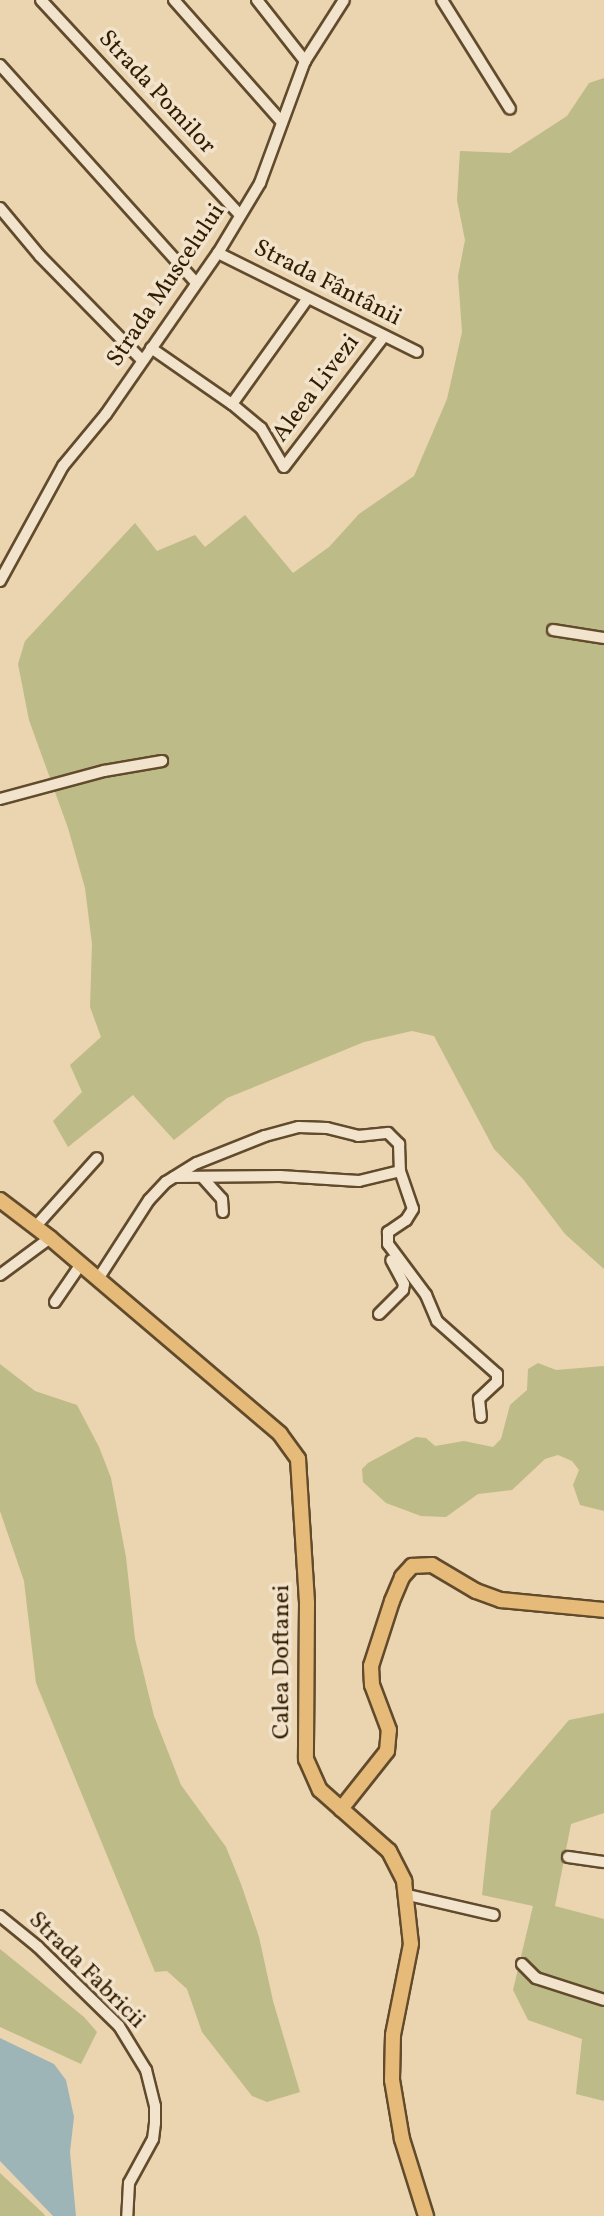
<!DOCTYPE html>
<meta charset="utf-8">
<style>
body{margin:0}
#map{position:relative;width:604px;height:2216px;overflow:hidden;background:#ebd4b0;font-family:Vollkorn,serif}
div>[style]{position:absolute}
.green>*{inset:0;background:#bdbb87}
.water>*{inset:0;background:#9eb5b7}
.roads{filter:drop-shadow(2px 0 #614b2c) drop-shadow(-2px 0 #614b2c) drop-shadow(0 2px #614b2c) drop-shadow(0 -2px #614b2c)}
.minor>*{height:10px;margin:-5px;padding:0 5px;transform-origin:5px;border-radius:5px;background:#f2e3cc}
.major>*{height:14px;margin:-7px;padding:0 7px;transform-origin:7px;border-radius:7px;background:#e6ba78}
span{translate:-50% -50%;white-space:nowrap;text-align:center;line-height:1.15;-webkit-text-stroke:7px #f2e3cc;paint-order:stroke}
.street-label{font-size:24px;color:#331d00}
</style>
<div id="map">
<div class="green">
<i style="clip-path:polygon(604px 78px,604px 1269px,565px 1234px,523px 1179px,494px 1149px,434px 1036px,412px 1031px,364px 1042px,227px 1098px,174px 1140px,133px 1095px,68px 1147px,53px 1121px,82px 1092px,70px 1065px,101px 1037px,90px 1007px,92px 944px,85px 888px,68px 828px,29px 720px,18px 664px,25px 641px,135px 523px,157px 551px,195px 535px,205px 547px,245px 515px,293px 573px,329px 547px,359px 514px,414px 476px,447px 399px,462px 332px,458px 276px,465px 240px,457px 200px,460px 151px,510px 153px,567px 116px,589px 83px)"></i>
<i style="clip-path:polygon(538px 1363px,556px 1370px,604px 1366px,604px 1511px,580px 1505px,573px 1485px,579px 1470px,572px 1461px,558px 1455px,545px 1459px,512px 1490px,478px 1494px,446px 1517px,421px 1516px,386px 1503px,363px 1482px,362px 1469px,368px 1463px,416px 1437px,426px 1438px,435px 1446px,464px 1441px,493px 1447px,501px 1439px,510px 1405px,527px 1390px,528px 1369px)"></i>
<i style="clip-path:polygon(0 1364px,35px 1391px,77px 1405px,99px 1447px,111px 1478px,126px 1557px,135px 1639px,154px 1716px,181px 1785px,226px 1847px,241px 1884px,259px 1937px,273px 2001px,300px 2092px,267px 2102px,252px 2096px,202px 2032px,187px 1989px,167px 1971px,155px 1972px,36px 1683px,24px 1581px,0 1511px)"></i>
<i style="clip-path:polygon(604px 1713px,604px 1813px,571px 1824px,555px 1906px,604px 1919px,604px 2101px,576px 2094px,582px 2039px,528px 2020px,513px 1990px,533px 1906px,482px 1895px,491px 1811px,569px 1720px)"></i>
<i style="clip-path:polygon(0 1949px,84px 2017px,97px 2032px,81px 2064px,0 2027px)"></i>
<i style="clip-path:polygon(0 2173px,44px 2214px,45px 2216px,0 2216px)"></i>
</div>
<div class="water">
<i style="clip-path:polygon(0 2038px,54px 2064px,66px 2080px,74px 2117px,70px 2152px,76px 2216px,53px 2216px,0 2161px)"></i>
</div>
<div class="roads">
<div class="minor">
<i style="left:41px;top:0;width:293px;rotate:47.2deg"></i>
<i style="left:174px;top:0;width:163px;rotate:48.5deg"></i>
<i style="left:257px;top:0;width:78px;rotate:51.8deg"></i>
<i style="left:442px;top:0;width:128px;rotate:58deg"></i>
<i style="left:0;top:65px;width:293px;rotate:48deg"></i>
<i style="left:0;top:208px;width:62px;rotate:50.2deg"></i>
<i style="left:40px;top:256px;width:146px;rotate:45.6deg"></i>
<i style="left:218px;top:253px;width:222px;rotate:26.4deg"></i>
<i style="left:151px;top:348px;width:98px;rotate:34.7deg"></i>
<i style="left:232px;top:404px;width:38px;rotate:40deg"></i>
<i style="left:261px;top:428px;width:45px;rotate:59.5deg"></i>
<i style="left:284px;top:467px;width:165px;rotate:-52.6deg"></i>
<i style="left:232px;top:404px;width:130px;rotate:-54.4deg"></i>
<i style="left:0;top:581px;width:131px;rotate:-61.3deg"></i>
<i style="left:63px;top:466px;width:67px;rotate:-50.4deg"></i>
<i style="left:106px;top:414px;width:196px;rotate:-55.2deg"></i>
<i style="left:218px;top:253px;width:82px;rotate:-59deg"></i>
<i style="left:260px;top:183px;width:130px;rotate:-69.8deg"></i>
<i style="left:305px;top:61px;width:72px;rotate:-57.4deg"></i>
<i style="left:553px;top:630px;width:52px;rotate:8.9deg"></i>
<i style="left:0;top:799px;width:108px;rotate:-15.1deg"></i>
<i style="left:104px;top:771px;width:59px;rotate:-9.8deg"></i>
<i style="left:174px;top:1177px;width:106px;rotate:-0.5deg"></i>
<i style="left:280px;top:1176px;width:79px;rotate:3.6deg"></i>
<i style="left:359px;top:1181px;width:42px;rotate:-13.7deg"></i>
<i style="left:203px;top:1178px;width:28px;rotate:48deg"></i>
<i style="left:222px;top:1199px;width:13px;rotate:86deg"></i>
<i style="left:36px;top:1226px;width:91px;rotate:-48.1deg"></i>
<i style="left:0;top:1275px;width:62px;rotate:-36.5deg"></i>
<i style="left:98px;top:1279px;width:94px;rotate:-57.2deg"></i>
<i style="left:149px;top:1200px;width:25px;rotate:-47deg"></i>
<i style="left:166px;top:1182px;width:36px;rotate:-32deg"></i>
<i style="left:197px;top:1163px;width:73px;rotate:-21.7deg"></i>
<i style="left:265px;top:1136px;width:35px;rotate:-15deg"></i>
<i style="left:299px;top:1127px;width:28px;rotate:2deg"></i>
<i style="left:327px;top:1128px;width:32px;rotate:14deg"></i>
<i style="left:358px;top:1136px;width:30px;rotate:-6deg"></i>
<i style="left:388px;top:1133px;width:16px;rotate:45deg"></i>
<i style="left:399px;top:1144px;width:27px;rotate:88deg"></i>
<i style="left:400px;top:1171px;width:40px;rotate:71.1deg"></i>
<i style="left:413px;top:1209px;width:13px;rotate:122deg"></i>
<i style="left:406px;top:1220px;width:22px;rotate:146deg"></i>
<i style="left:388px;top:1232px;width:12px;rotate:90deg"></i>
<i style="left:388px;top:1244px;width:64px;rotate:53.3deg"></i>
<i style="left:426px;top:1295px;width:28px;rotate:67deg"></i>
<i style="left:437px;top:1321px;width:80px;rotate:41.5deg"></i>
<i style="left:497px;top:1374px;width:8px;rotate:90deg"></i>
<i style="left:497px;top:1382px;width:25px;rotate:137deg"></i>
<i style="left:479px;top:1399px;width:18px;rotate:84deg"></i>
<i style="left:55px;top:1302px;width:46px;rotate:-55.6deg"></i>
<i style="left:379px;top:1314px;width:34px;rotate:-45deg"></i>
<i style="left:403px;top:1290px;width:6px;rotate:-81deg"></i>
<i style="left:404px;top:1284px;width:27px;rotate:-118deg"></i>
<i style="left:568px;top:1857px;width:36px;rotate:8deg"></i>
<i style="left:408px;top:1895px;width:88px;rotate:13.1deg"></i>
<i style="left:0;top:1916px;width:49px;rotate:39.2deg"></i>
<i style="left:38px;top:1947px;width:113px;rotate:44.3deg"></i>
<i style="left:119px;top:2026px;width:52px;rotate:58.5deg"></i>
<i style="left:146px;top:2070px;width:37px;rotate:76deg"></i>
<i style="left:155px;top:2106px;width:17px;rotate:90deg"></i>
<i style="left:155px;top:2123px;width:16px;rotate:97deg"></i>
<i style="left:153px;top:2139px;width:50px;rotate:118.6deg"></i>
<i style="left:129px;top:2183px;width:33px;rotate:93deg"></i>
<i style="left:522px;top:1964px;width:20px;rotate:45deg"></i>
<i style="left:536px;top:1978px;width:71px;rotate:17.9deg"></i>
</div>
<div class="major">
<i style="left:0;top:1200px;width:63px;rotate:37.2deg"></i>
<i style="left:50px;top:1238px;width:302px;rotate:40.4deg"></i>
<i style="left:280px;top:1434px;width:31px;rotate:54deg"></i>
<i style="left:298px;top:1459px;width:144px;rotate:86.4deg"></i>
<i style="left:307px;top:1603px;width:156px;rotate:90.4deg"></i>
<i style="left:306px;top:1759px;width:34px;rotate:66deg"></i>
<i style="left:320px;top:1790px;width:92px;rotate:41.5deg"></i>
<i style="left:389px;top:1851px;width:34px;rotate:63deg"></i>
<i style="left:404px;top:1881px;width:63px;rotate:83.7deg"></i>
<i style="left:411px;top:1944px;width:93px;rotate:101.2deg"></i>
<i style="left:393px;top:2035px;width:45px;rotate:91.3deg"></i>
<i style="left:392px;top:2080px;width:60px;rotate:80.4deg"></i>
<i style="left:402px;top:2139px;width:81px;rotate:72.7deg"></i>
<i style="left:341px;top:1809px;width:74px;rotate:-51.6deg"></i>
<i style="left:387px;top:1751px;width:21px;rotate:-85deg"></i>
<i style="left:389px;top:1730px;width:48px;rotate:-110.7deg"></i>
<i style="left:372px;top:1685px;width:19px;rotate:-93deg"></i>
<i style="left:371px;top:1666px;width:68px;rotate:-72.1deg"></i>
<i style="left:392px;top:1601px;width:26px;rotate:-67deg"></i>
<i style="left:402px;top:1577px;width:15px;rotate:-48deg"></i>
<i style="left:412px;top:1566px;width:20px;rotate:-3deg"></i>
<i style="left:432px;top:1565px;width:51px;rotate:30.6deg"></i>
<i style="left:476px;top:1591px;width:27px;rotate:20deg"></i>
<i style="left:501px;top:1600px;width:103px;rotate:5.5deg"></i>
</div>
</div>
<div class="street-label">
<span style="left:156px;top:93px;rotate:47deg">Strada Pomilor</span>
<span style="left:327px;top:284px;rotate:27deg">Strada Fântânii</span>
<span style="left:167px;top:286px;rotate:-56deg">Strada Muscelului</span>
<span style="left:317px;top:389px;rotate:-53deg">Aleea Livezi</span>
<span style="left:283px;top:1662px;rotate:-90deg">Calea Doftanei</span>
<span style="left:86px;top:1971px;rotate:45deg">Strada Fabricii</span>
</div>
</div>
